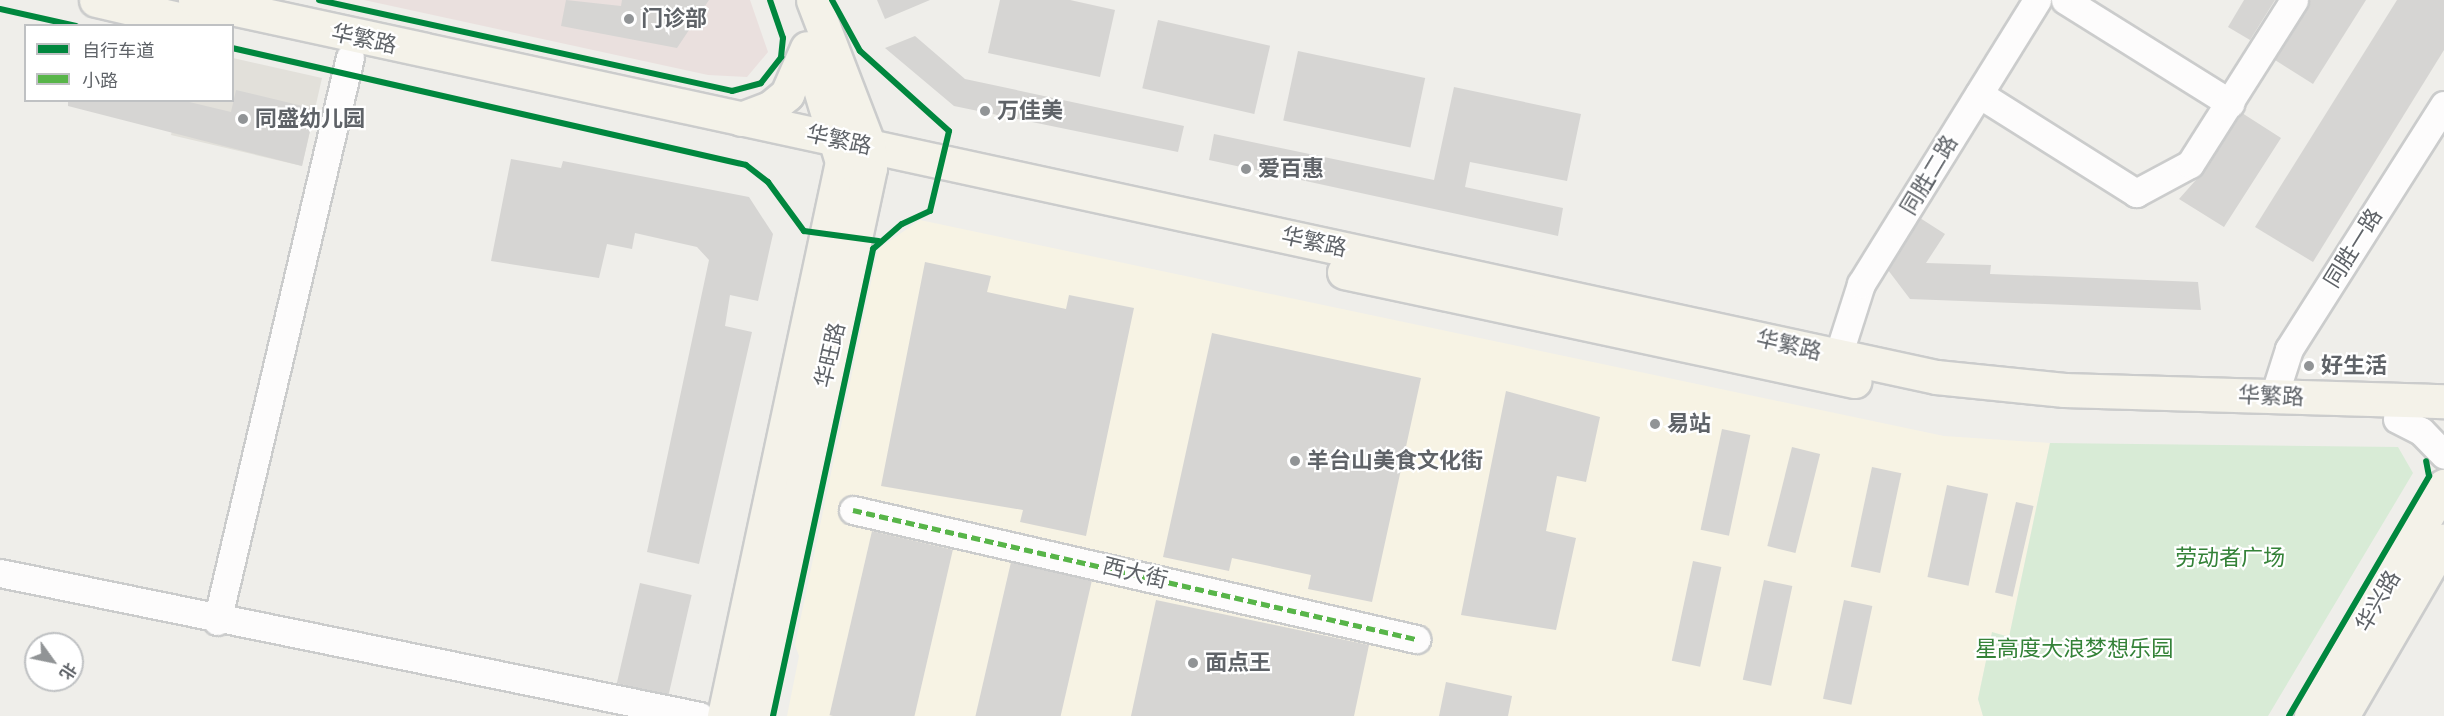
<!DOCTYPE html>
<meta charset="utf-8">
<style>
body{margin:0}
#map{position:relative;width:2444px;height:716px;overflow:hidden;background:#efeeea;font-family:Figtree,"Noto Sans SC",sans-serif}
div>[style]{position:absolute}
.commercial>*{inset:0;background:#f7f3e4}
.education>*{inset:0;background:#e2e0da}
.medical>*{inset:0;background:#eae0de}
.green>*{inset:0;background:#d8ebd6}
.building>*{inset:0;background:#d6d5d3;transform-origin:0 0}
.roads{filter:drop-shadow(2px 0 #cbcccc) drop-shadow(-2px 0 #cbcccc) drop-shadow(0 2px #cbcccc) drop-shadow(0 -2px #cbcccc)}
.minor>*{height:27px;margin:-13.5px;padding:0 13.5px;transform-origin:13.5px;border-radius:13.5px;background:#fdfcfc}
.major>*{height:33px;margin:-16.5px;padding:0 16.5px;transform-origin:16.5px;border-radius:16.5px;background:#f4f2e9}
.quiet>*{height:4.5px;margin-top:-2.25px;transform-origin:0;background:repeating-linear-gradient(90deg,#58b549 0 9px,transparent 0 13.5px)}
.cycleway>*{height:6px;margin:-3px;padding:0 3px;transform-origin:3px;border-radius:3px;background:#00873e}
.dots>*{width:16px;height:16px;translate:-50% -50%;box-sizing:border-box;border:3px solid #fff;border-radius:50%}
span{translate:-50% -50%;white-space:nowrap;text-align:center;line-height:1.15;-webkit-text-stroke:4.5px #fff;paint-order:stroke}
.poi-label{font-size:22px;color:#5f6368;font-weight:700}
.left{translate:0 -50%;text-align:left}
.street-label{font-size:22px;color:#5f6368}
.park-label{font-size:22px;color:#348238}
.legend{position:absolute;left:24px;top:24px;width:210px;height:78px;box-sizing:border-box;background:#fff;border:2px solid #bfc1c3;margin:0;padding:8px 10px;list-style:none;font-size:18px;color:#5f6368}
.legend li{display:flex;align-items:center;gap:12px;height:30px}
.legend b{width:30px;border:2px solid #bfc1c3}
.north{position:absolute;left:24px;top:632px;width:60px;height:60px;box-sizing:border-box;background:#fff;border:2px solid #bfc1c3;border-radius:50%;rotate:123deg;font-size:16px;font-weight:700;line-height:24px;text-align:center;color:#5f6368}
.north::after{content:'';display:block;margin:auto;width:21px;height:27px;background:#919496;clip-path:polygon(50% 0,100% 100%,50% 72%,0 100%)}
</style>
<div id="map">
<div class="commercial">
<i style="clip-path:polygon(920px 220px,1944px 436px,2050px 443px,2009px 637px,1992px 633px,1978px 699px,1983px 716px,787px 716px,799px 656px,795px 645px,878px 249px)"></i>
</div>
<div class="education">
<i style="clip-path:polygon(233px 58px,322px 78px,302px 166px,171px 135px,179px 101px,232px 100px)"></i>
</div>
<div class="medical">
<i style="clip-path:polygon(364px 0,750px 0,768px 52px,747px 77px,708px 75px)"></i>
</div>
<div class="green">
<i style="clip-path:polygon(2050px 443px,2398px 447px,2413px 473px,2268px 716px,1983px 716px,1978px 699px,1992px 632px,2009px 637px)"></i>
</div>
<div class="building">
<i style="clip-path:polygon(566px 0,621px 6px,622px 0,709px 0,677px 48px,561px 26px)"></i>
<i style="clip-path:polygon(877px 0,930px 0,885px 19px)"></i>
<i style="clip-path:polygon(1000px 0,1070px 0,1115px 10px,1100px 77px,988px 53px)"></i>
<i style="clip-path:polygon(2244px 0,2275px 0,2250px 40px,2228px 27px)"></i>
<i style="clip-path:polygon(2310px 0,2366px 0,2313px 84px,2275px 60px)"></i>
<i style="clip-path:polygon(2397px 0,2444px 0,2444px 50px,2313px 262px,2255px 227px)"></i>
<i style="left:1158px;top:20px;width:115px;height:70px;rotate:13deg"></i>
<i style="clip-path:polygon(915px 36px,965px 79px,1184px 126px,1178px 152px,954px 106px,885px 48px)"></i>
<i style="left:1298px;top:51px;width:130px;height:71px;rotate:12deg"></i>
<i style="clip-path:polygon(1454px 87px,1581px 114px,1567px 181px,1470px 162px,1465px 187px,1563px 208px,1558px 236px,1209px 160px,1214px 134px,1434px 180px)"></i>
<i style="clip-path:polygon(236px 90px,315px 109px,302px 166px,68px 106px,68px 100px,181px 100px,231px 112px)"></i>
<i style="clip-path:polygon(2242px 113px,2281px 138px,2224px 227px,2179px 199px,2203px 172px)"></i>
<i style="clip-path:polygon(511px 159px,561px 168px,563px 161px,749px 197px,773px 234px,758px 301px,730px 295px,725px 326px,752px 332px,699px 564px,647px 552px,709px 260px,697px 247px,635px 233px,632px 249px,607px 244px,599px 278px,491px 261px)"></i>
<i style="clip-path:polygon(1920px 218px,1945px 234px,1926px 263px,1991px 265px,1990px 274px,2198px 282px,2201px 310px,1910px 299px,1888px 270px)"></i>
<i style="clip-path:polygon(925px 262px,991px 276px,987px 292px,1066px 309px,1069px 295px,1134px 308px,1086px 536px,1020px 522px,1023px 510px,881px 486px)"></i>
<i style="clip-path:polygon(1212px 333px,1421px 378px,1372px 602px,1308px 589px,1311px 575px,1232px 558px,1229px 571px,1163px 557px)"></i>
<i style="clip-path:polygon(1506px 391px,1600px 417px,1586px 482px,1557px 476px,1546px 531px,1576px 538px,1556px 630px,1461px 615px)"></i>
<i style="left:1722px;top:429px;width:29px;height:103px;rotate:12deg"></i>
<i style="left:1792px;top:447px;width:29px;height:102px;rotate:14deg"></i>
<i style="left:1872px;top:467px;width:30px;height:102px;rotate:12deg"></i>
<i style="left:1947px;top:485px;width:42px;height:94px;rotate:12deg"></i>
<i style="left:2016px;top:502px;width:18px;height:93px;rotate:13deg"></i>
<i style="left:872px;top:531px;width:83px;height:189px;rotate:13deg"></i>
<i style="left:1693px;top:561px;width:29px;height:102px;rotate:12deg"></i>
<i style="left:1011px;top:562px;width:83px;height:158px;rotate:13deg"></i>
<i style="left:1764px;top:580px;width:29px;height:102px;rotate:12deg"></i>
<i style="left:640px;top:583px;width:53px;height:103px;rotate:13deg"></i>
<i style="clip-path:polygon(1156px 600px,1369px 645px,1354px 716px,1131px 716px)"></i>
<i style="left:1844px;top:600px;width:29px;height:101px;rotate:12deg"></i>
<i style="clip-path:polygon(1446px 682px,1512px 696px,1508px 716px,1439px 716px)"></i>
</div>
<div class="roads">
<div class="minor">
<i style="left:2065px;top:0;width:195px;rotate:32deg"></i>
<i style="left:1979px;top:94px;width:186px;rotate:32.2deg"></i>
<i style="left:2136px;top:193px;width:61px;rotate:-28.2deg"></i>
<i style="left:2190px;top:164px;width:194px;rotate:-57.6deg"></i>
<i style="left:1838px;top:356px;width:76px;rotate:-72.3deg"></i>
<i style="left:1861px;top:284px;width:334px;rotate:-58.2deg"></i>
<i style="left:2274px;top:396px;width:49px;rotate:-72.3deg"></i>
<i style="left:2289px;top:349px;width:289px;rotate:-57.6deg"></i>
<i style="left:2397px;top:419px;width:27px;rotate:27deg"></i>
<i style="left:2421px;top:431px;width:33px;rotate:46deg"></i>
<i style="left:853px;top:510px;width:578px;rotate:12.91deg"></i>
<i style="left:0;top:573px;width:714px;rotate:11.55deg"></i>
<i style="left:217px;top:621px;width:579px;rotate:-76.73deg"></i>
</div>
<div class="major">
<i style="left:96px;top:0;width:116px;rotate:13deg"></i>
<i style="left:195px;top:0;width:1781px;rotate:12.22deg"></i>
<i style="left:1936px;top:377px;width:129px;rotate:5.8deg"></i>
<i style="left:2064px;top:390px;width:380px;rotate:1.7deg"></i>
<i style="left:741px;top:119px;width:31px;rotate:-21deg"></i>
<i style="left:770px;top:108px;width:22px;rotate:-39deg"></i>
<i style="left:787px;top:94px;width:50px;rotate:-66.5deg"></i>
<i style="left:1344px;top:272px;width:522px;rotate:12.06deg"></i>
<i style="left:724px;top:716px;width:566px;rotate:-77.98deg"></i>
<i style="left:842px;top:162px;width:112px;rotate:-106.7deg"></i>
<i style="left:753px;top:716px;width:560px;rotate:-77.95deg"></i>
<i style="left:870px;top:168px;width:22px;rotate:-93deg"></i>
<i style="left:869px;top:146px;width:156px;rotate:-111deg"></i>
<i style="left:2311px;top:716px;width:266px;rotate:-60deg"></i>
<i style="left:2342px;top:716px;width:203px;rotate:-59.8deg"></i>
</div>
</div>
<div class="quiet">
<i style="left:853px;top:510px;width:578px;rotate:12.91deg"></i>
</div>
<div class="cycleway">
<i style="left:319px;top:0;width:423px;rotate:12.4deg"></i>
<i style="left:732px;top:91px;width:30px;rotate:-15deg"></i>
<i style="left:761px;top:83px;width:33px;rotate:-52deg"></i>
<i style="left:781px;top:57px;width:19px;rotate:-84deg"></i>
<i style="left:783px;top:38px;width:40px;rotate:-108.9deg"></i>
<i style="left:0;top:9px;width:78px;rotate:12.6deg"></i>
<i style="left:232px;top:48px;width:527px;rotate:12.82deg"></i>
<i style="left:746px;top:165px;width:28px;rotate:38deg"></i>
<i style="left:768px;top:182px;width:61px;rotate:53.7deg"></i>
<i style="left:804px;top:231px;width:75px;rotate:7.7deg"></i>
<i style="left:773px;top:716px;width:478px;rotate:-77.9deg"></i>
<i style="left:873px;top:249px;width:38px;rotate:-41deg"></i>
<i style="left:902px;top:224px;width:31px;rotate:-25deg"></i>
<i style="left:930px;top:211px;width:82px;rotate:-76.6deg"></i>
<i style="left:949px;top:131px;width:120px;rotate:-138deg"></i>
<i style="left:860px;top:51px;width:58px;rotate:-118.8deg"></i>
<i style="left:2289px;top:716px;width:278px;rotate:-59.7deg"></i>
<i style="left:2429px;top:476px;width:15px;rotate:-101deg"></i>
</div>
<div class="dots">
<i style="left:629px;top:19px;background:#919496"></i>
<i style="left:985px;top:111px;background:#919496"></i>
<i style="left:243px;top:119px;background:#919496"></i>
<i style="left:1246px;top:169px;background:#919496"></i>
<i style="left:2309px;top:366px;background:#919496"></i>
<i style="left:1655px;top:424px;background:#919496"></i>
<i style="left:1295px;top:461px;background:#919496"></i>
<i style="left:1193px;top:663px;background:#919496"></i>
</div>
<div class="poi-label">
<span class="left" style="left:641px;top:19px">门诊部</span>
<span class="left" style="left:997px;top:111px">万佳美</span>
<span class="left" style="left:255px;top:119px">同盛幼儿园</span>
<span class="left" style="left:1258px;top:169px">爱百惠</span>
<span class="left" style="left:2321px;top:366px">好生活</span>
<span class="left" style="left:1667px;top:424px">易站</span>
<span class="left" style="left:1307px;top:461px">羊台山美食文化街</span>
<span class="left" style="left:1205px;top:663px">面点王</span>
</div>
<div class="street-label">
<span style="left:364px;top:39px;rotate:12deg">华繁路</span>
<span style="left:839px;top:140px;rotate:12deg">华繁路</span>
<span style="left:1929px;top:175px;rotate:-59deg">同胜二路</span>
<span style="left:1314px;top:242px;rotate:12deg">华繁路</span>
<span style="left:2353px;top:248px;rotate:-58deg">同胜一路</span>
<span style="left:1789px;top:345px;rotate:13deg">华繁路</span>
<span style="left:830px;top:355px;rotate:-77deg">华旺路</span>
<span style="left:2271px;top:396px;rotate:2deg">华繁路</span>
<span style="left:1135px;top:573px;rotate:14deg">西大街</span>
<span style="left:2378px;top:601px;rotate:-60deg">华兴路</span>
</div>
<div class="park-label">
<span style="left:2230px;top:558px">劳动者广场</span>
<span style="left:2074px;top:649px">星高度大浪梦想乐园</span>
</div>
<ul class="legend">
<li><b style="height:8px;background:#00873e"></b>自行车道</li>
<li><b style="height:8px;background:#58b549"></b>小路</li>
</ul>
<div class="north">北</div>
</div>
